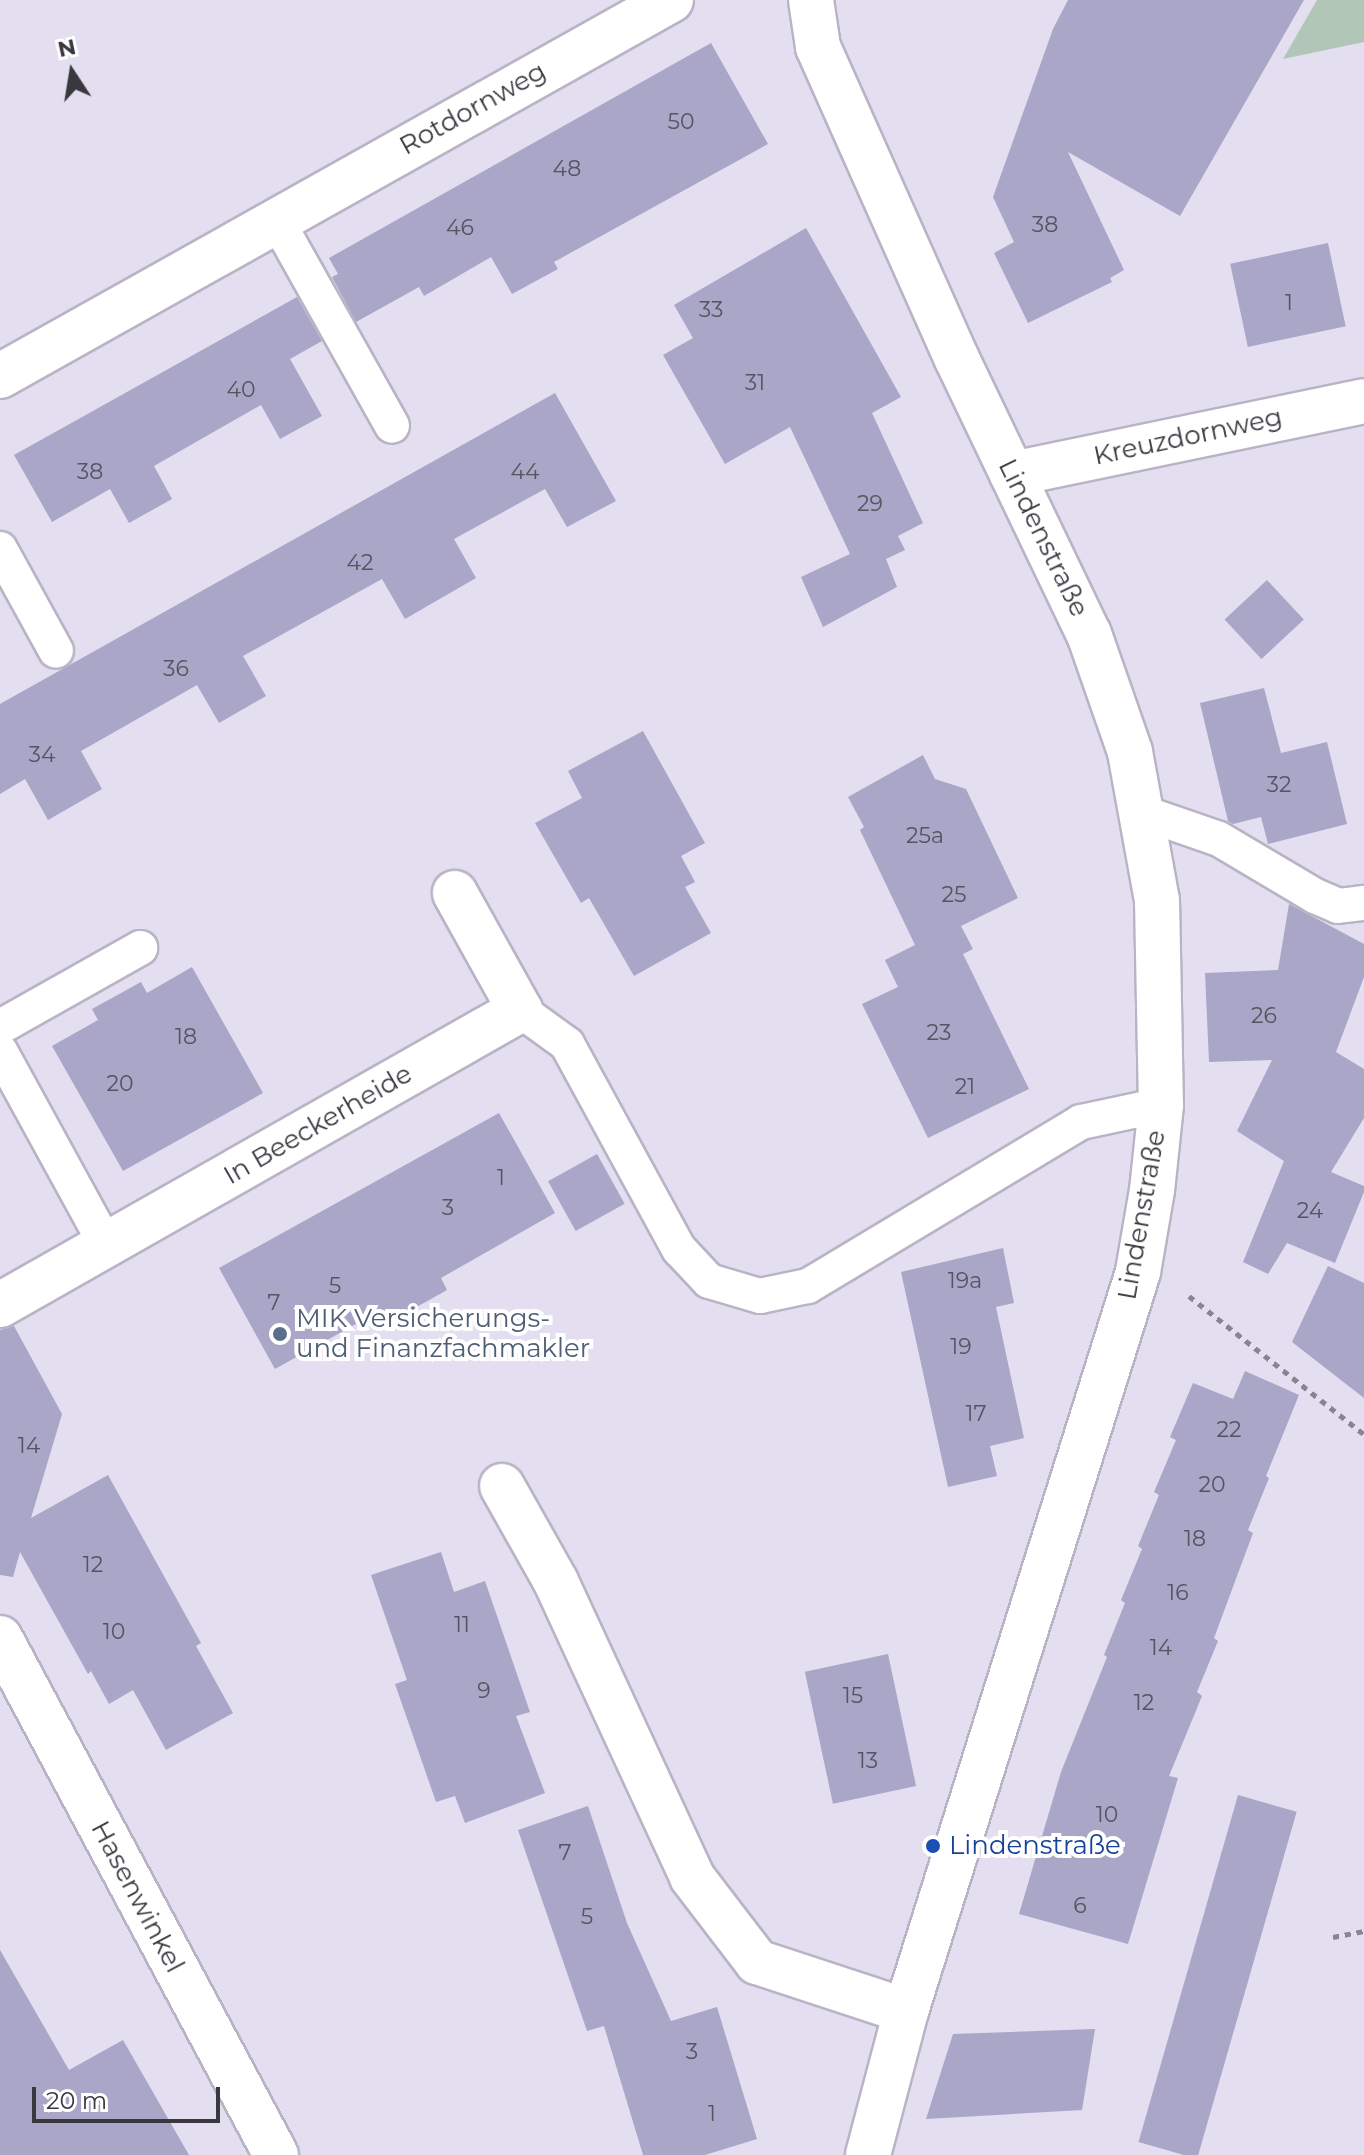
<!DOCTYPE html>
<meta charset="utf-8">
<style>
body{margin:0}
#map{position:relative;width:1364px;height:2155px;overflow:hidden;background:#e3def0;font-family:Montserrat,sans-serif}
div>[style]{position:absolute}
.green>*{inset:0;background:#b2c6b7}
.building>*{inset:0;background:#a9a6c7;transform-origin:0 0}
.path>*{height:5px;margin-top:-2.5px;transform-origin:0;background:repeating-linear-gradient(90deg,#888490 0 6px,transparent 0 12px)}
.roads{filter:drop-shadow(2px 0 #b9b4c5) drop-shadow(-2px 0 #b9b4c5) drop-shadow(0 2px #b9b4c5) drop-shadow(0 -2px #b9b4c5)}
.lane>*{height:34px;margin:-17px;padding:0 17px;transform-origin:17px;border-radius:17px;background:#fff}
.street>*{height:44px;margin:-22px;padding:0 22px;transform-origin:22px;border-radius:22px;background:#fff}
.dots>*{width:22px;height:22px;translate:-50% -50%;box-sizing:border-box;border:4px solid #fff;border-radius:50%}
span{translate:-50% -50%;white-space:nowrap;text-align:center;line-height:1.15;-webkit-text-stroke:8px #fff;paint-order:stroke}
.number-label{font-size:22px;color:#565461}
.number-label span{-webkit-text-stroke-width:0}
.street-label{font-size:26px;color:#3a383f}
.service-label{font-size:26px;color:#4e5e75}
.left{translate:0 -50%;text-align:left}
.transit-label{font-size:26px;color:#164399}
.north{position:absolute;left:32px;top:32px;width:80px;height:80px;-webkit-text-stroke:6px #fff;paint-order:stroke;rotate:348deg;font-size:22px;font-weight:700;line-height:32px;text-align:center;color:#3a383f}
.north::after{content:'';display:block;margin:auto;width:28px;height:36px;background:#3a383f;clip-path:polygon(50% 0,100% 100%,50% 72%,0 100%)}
.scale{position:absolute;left:32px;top:2087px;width:188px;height:36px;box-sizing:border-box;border:4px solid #3a383f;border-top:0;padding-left:10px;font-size:24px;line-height:28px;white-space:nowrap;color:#3a383f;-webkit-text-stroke:6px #fff;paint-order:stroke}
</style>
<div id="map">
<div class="green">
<i style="clip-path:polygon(1317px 0,1364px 0,1364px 42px,1283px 59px)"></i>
</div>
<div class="building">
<i style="clip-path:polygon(1068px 0,1304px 0,1180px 216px,1068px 152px,1124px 270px,1110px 278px,1112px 282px,1028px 323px,994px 253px,1014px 242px,993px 197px,1053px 29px)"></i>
<i style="clip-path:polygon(711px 43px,768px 144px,554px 262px,558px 269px,512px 294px,491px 257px,424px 296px,419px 287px,356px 322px,332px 277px,338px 274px,329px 258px)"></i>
<i style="clip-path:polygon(806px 228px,901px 397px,872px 413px,923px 523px,898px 536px,905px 550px,886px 559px,897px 587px,823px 627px,801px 577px,850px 554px,790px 427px,725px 464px,663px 355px,693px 338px,674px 305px)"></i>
<i style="left:1328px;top:243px;width:85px;height:100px;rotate:78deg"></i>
<i style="clip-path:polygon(297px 297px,322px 341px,290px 359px,322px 416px,280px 439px,261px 405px,154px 466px,172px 499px,129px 523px,110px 489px,52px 522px,14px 455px)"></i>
<i style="clip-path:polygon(555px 393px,616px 501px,567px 527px,545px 489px,454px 539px,476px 578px,405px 619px,382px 579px,243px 656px,266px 696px,219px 723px,197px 685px,81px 751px,102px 789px,48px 820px,25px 779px,0 794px,0 704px)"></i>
<i style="left:1267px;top:580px;width:54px;height:58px;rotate:47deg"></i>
<i style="clip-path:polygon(1264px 688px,1281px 753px,1327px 742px,1347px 824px,1268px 844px,1261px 817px,1233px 824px,1228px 821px,1200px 703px)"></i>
<i style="clip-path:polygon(643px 731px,705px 843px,681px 856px,695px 882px,685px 887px,711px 933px,634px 976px,589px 898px,581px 903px,535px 823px,582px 798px,568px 771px)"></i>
<i style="clip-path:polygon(923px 755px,935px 779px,966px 789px,1018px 898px,961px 926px,973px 949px,963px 954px,1029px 1089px,928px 1138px,862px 1004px,898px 987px,885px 960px,915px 945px,860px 830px,864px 827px,848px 797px)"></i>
<i style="clip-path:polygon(1289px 904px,1364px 944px,1364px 977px,1336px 1052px,1364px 1069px,1364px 1118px,1331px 1172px,1364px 1186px,1364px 1192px,1335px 1263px,1287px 1243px,1268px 1274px,1243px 1262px,1284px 1161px,1237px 1131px,1272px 1060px,1209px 1062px,1205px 973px,1278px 970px)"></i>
<i style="clip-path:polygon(192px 967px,263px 1093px,123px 1171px,52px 1046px,98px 1020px,92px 1009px,141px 982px,147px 993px)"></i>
<i style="clip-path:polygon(499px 1113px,555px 1213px,441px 1278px,447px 1290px,388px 1323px,381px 1310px,275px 1369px,219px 1268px)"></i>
<i style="left:597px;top:1154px;width:57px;height:56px;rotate:61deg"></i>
<i style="clip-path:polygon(1003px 1248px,1014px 1303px,996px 1307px,1024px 1438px,990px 1446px,997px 1476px,948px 1487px,901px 1272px)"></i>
<i style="clip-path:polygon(1328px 1266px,1364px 1283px,1364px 1398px,1292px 1342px)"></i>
<i style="clip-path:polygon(14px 1326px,62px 1414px,31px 1518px,108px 1475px,201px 1643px,196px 1646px,233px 1713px,166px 1750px,133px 1690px,109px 1704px,91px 1671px,88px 1674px,20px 1552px,13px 1577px,0 1575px,0 1330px)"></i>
<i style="clip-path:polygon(1245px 1371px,1299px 1395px,1266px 1476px,1269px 1478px,1248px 1530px,1253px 1533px,1214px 1638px,1218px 1641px,1197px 1692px,1202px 1696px,1169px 1776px,1178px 1778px,1128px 1944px,1019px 1914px,1061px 1772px,1107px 1657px,1104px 1655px,1125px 1603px,1121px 1600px,1142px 1549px,1138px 1546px,1159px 1495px,1154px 1492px,1176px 1440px,1170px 1437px,1193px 1383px,1233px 1399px)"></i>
<i style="clip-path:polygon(441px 1552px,454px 1592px,485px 1581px,530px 1712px,516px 1716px,545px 1793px,465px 1823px,455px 1796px,436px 1802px,395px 1684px,407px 1680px,371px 1575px)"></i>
<i style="left:888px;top:1654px;width:135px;height:85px;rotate:78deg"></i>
<i style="left:1238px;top:1795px;width:61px;height:361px;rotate:16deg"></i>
<i style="clip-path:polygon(588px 1806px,627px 1923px,671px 2021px,717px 2007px,757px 2139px,705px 2155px,643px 2155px,604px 2026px,587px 2031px,518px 1830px)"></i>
<i style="clip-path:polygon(0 1950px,69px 2070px,123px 2040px,189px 2155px,0 2155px)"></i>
<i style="clip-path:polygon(1095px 2029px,1082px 2110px,926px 2119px,953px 2034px)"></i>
</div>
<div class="path">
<i style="left:1189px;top:1296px;width:223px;rotate:38.3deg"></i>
<i style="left:1333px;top:1937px;width:32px;rotate:-11deg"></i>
</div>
<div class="roads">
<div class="lane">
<i style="left:276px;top:219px;width:237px;rotate:60.7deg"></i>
<i style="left:0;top:549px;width:116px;rotate:61.2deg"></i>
<i style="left:1144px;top:813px;width:79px;rotate:19.1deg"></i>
<i style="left:1219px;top:839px;width:112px;rotate:30.7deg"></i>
<i style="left:1315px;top:896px;width:25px;rotate:23deg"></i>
<i style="left:1338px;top:906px;width:26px;rotate:-7deg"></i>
<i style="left:520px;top:1010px;width:58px;rotate:35.9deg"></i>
<i style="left:567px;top:1044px;width:234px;rotate:61.4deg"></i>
<i style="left:679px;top:1249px;width:44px;rotate:46.8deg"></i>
<i style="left:709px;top:1281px;width:53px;rotate:16.4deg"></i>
<i style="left:760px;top:1296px;width:49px;rotate:-11.8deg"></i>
<i style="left:808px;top:1286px;width:318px;rotate:-31deg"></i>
<i style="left:1081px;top:1122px;width:82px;rotate:-12deg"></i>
<i style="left:0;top:1027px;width:161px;rotate:-29.4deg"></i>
<i style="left:0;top:1051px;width:221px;rotate:61.3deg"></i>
</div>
<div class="street">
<i style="left:811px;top:0;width:48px;rotate:81.5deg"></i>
<i style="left:818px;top:47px;width:342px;rotate:66deg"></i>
<i style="left:957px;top:359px;width:305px;rotate:64.4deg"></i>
<i style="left:1089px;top:634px;width:125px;rotate:70.8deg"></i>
<i style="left:1130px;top:752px;width:150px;rotate:79.7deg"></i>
<i style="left:1157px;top:900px;width:205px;rotate:88.9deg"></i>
<i style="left:1161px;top:1105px;width:85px;rotate:96deg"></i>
<i style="left:1152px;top:1190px;width:83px;rotate:99.7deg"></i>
<i style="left:1138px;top:1272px;width:775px;rotate:107.43deg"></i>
<i style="left:906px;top:2011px;width:149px;rotate:104.8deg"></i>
<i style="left:0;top:376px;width:769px;rotate:-29.26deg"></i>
<i style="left:1012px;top:474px;width:359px;rotate:-11.7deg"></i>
<i style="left:0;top:1305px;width:598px;rotate:-29.57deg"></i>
<i style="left:520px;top:1010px;width:134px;rotate:-119.1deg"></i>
<i style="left:502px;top:1486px;width:110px;rotate:60.6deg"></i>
<i style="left:556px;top:1582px;width:325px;rotate:65.2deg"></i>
<i style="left:692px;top:1877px;width:107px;rotate:52.6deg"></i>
<i style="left:757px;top:1962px;width:157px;rotate:18.2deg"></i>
<i style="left:0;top:1638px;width:586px;rotate:61.9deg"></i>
</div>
</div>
<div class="dots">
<i style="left:280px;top:1334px;background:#5c6f8a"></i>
<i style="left:933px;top:1846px;background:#1a4fb4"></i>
</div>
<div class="number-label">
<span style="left:681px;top:122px">50</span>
<span style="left:567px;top:169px">48</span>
<span style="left:1045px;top:225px">38</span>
<span style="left:460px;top:228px">46</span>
<span style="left:1289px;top:303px">1</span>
<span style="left:711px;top:310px">33</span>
<span style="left:755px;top:383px">31</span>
<span style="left:241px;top:390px">40</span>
<span style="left:90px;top:472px">38</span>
<span style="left:525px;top:472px">44</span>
<span style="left:870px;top:504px">29</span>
<span style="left:360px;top:563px">42</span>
<span style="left:176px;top:669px">36</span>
<span style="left:42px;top:755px">34</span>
<span style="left:1279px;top:785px">32</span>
<span style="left:925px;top:836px">25a</span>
<span style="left:954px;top:895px">25</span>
<span style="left:1264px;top:1016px">26</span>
<span style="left:939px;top:1033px">23</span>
<span style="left:186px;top:1037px">18</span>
<span style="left:120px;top:1084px">20</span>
<span style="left:965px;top:1087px">21</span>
<span style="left:501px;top:1178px">1</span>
<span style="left:448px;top:1208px">3</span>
<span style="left:1310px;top:1211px">24</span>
<span style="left:965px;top:1281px">19a</span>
<span style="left:335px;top:1286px">5</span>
<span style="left:274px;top:1303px">7</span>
<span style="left:961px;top:1347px">19</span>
<span style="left:976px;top:1414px">17</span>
<span style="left:1229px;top:1430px">22</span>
<span style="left:29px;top:1446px">14</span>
<span style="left:1212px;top:1485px">20</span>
<span style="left:1195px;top:1539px">18</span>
<span style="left:93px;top:1565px">12</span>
<span style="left:1178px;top:1593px">16</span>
<span style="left:462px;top:1625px">11</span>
<span style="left:114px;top:1632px">10</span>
<span style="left:1161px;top:1648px">14</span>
<span style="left:484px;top:1691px">9</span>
<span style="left:853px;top:1696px">15</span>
<span style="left:1144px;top:1703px">12</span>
<span style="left:868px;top:1761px">13</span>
<span style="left:1107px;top:1815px">10</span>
<span style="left:565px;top:1853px">7</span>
<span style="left:1080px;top:1906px">6</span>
<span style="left:587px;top:1917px">5</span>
<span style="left:692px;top:2052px">3</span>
<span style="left:712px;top:2114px">1</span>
</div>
<div class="street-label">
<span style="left:473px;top:109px;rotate:-29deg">Rotdornweg</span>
<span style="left:1188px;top:437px;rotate:-12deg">Kreuzdornweg</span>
<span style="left:1043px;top:538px;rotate:64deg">Lindenstraße</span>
<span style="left:318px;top:1125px;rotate:-30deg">In Beeckerheide</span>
<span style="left:1142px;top:1215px;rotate:-80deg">Lindenstraße</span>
<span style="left:137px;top:1897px;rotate:62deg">Hasenwinkel</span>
</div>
<div class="service-label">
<span class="left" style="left:296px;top:1334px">MIK Versicherungs-<br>und Finanzfachmakler</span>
</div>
<div class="transit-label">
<span class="left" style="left:949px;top:1846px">Lindenstraße</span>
</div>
<div class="north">N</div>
<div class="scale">20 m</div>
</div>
